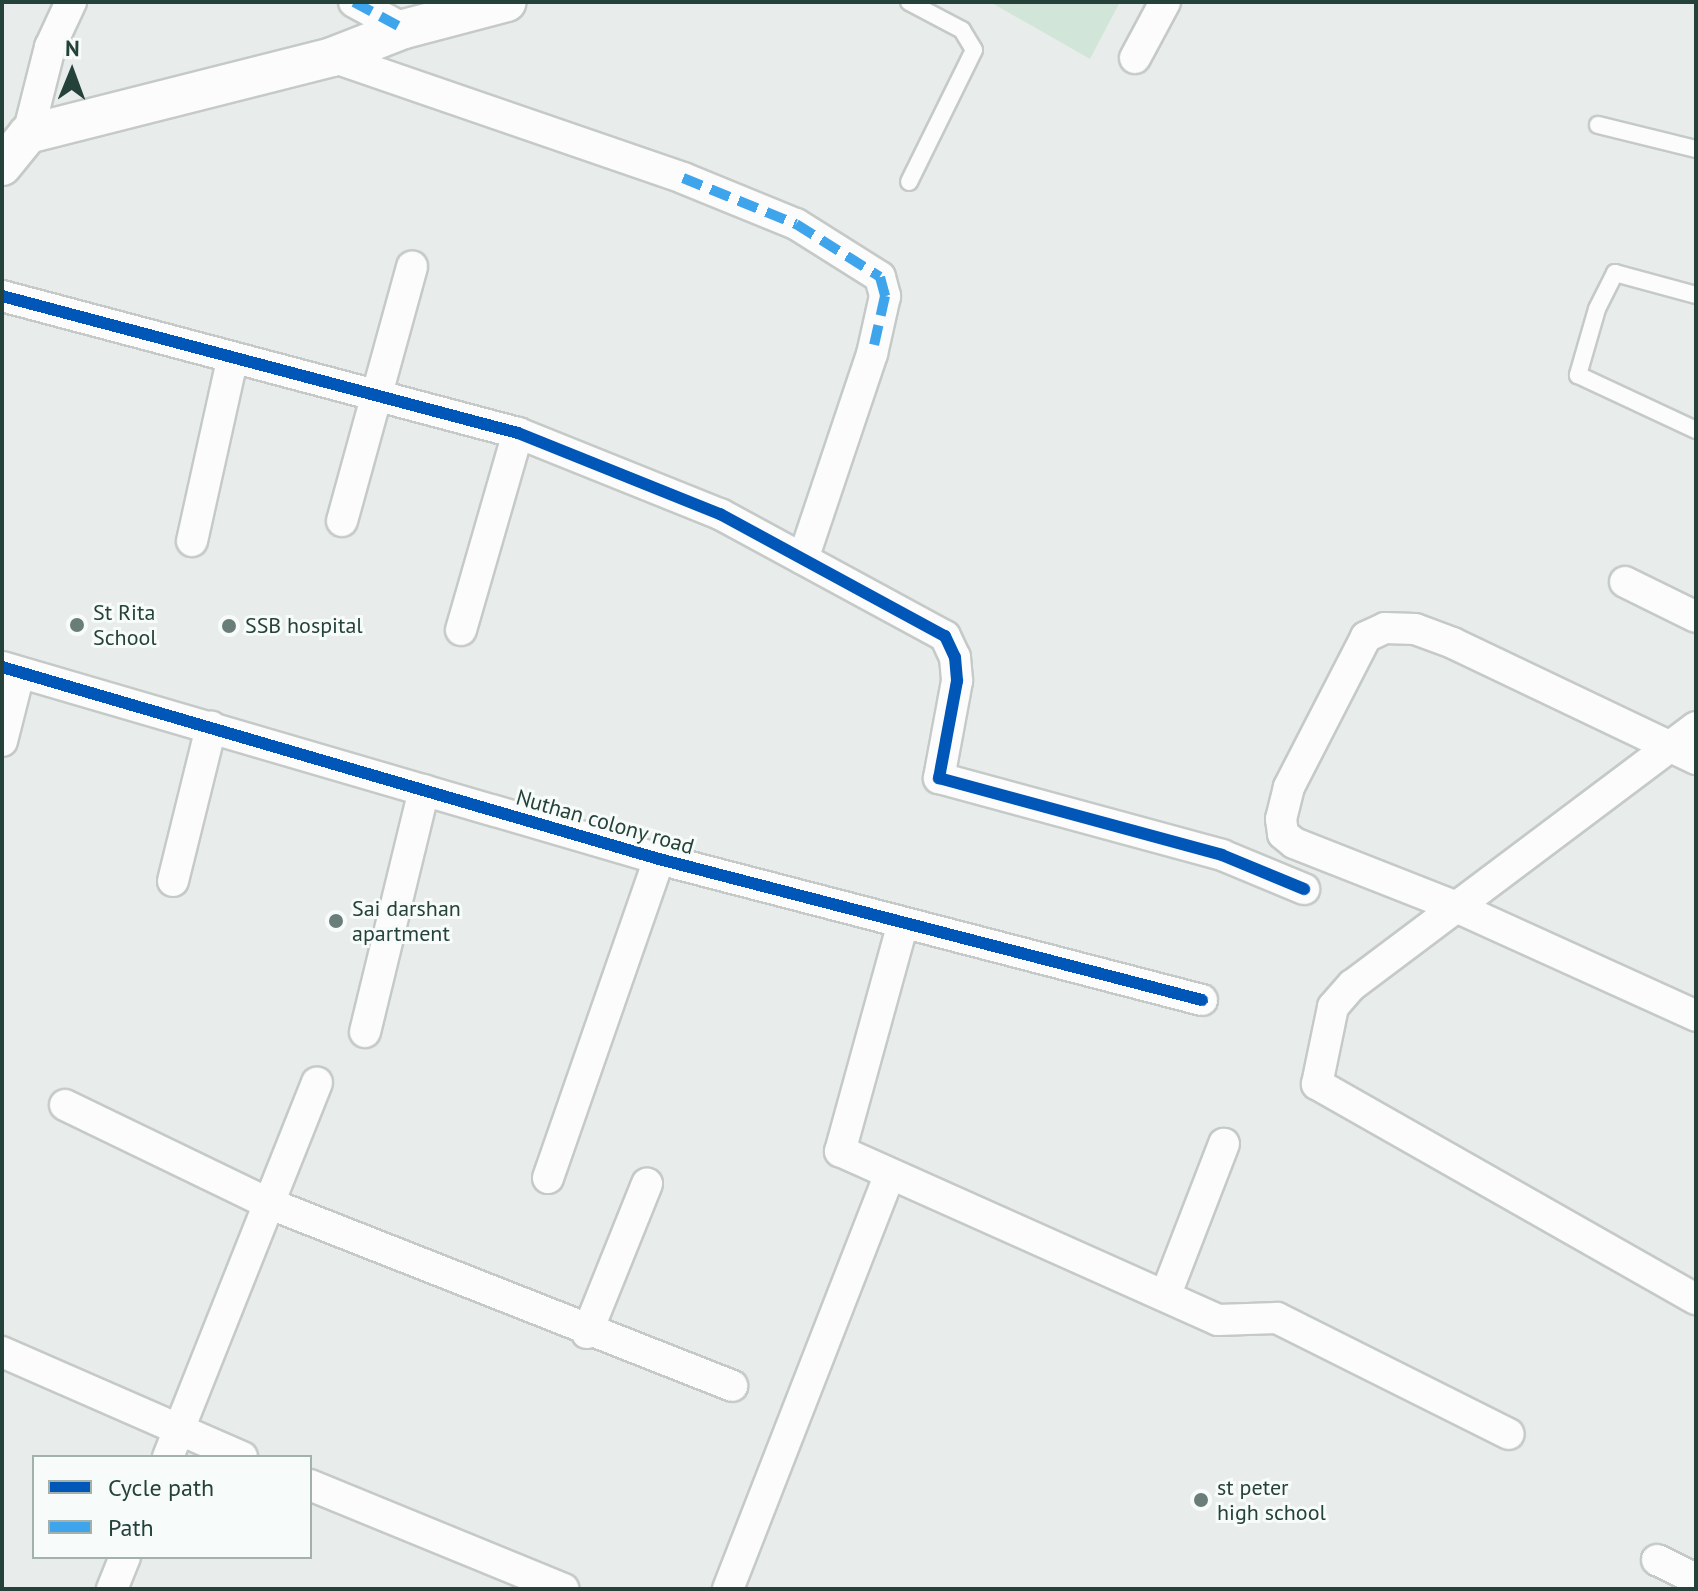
<!DOCTYPE html>
<style>
body{margin:0}
#map{position:relative;width:1698px;height:1591px;overflow:hidden;background:#e8edeb;font-family:"PT Sans",sans-serif}
div>[style]{position:absolute}
.green>*{inset:0;background:#d1e6d8}
.roads{filter:drop-shadow(2px 0 #c5cac8) drop-shadow(-2px 0 #c5cac8) drop-shadow(0 2px #c5cac8) drop-shadow(0 -2px #c5cac8)}
.service>*{height:16px;margin:-8px;padding:0 8px;transform-origin:8px;border-radius:8px;background:#fcfcfc}
.minor>*{height:30px;margin:-15px;padding:0 15px;transform-origin:15px;border-radius:15px;background:#fcfcfc}
.tertiary>*{height:38px;margin:-19px;padding:0 19px;transform-origin:19px;border-radius:19px;background:#fcfcfc}
.quiet>*{height:10px;margin-top:-5px;transform-origin:0;background:repeating-linear-gradient(90deg,#3ea4ec 0 20px,transparent 0 30px)}
.cycleway>*{height:12px;margin:-6px;padding:0 6px;transform-origin:6px;border-radius:6px;background:#0057b8}
.dots>*{width:22px;height:22px;translate:-50% -50%;box-sizing:border-box;border:4px solid #f7fbf9;border-radius:50%}
span{translate:-50% -50%;white-space:nowrap;text-align:center;line-height:1.15;-webkit-text-stroke:6px #f7fbf9;paint-order:stroke}
.poi-label{font-size:22px;color:#24423a}
.left{translate:0 -50%;text-align:left}
.street-label{font-size:22px;color:#24423a}
.frame{position:absolute;inset:0;border:4px solid #24423a;pointer-events:none}
.legend{position:absolute;left:32px;top:1455px;width:280px;height:104px;box-sizing:border-box;background:#f7fbf9;border:2px solid #a3b1ad;margin:0;padding:10px 14px;list-style:none;font-size:24px;color:#24423a}
.legend li{display:flex;align-items:center;gap:16px;height:40px}
.legend b{width:40px;border:2px solid #a3b1ad}
.north{position:absolute;left:32px;top:32px;width:80px;height:80px;-webkit-text-stroke:6px #f7fbf9;paint-order:stroke;rotate:1deg;font-size:22px;font-weight:700;line-height:32px;text-align:center;color:#24423a}
.north::after{content:'';display:block;margin:auto;width:28px;height:36px;background:#24423a;clip-path:polygon(50% 0,100% 100%,50% 72%,0 100%)}
</style>
<div id="map">
<div class="green">
<i style="clip-path:polygon(990px 2px,1120px 2px,1090px 59px)"></i>
</div>
<div class="roads">
<div class="service">
<i style="left:909px;top:2px;width:60px;rotate:27.8deg"></i>
<i style="left:962px;top:30px;width:23px;rotate:59deg"></i>
<i style="left:974px;top:50px;width:147px;rotate:116.2deg"></i>
<i style="left:1598px;top:125px;width:101px;rotate:13.8deg"></i>
<i style="left:1696px;top:295px;width:84px;rotate:-164.8deg"></i>
<i style="left:1615px;top:273px;width:40px;rotate:116.6deg"></i>
<i style="left:1597px;top:309px;width:69px;rotate:106.1deg"></i>
<i style="left:1578px;top:375px;width:130px;rotate:25deg"></i>
</div>
<div class="minor">
<i style="left:354px;top:2px;width:57px;rotate:28.4deg"></i>
<i style="left:332px;top:57px;width:371px;rotate:19deg"></i>
<i style="left:683px;top:178px;width:122px;rotate:22.2deg"></i>
<i style="left:796px;top:224px;width:99px;rotate:32.2deg"></i>
<i style="left:880px;top:277px;width:20px;rotate:75deg"></i>
<i style="left:885px;top:296px;width:59px;rotate:102.6deg"></i>
<i style="left:872px;top:354px;width:216px;rotate:108.6deg"></i>
<i style="left:1135px;top:58px;width:64px;rotate:-61.8deg"></i>
<i style="left:28px;top:134px;width:90px;rotate:-75.8deg"></i>
<i style="left:50px;top:47px;width:50px;rotate:-65deg"></i>
<i style="left:2px;top:296px;width:534px;rotate:14.87deg"></i>
<i style="left:518px;top:433px;width:218px;rotate:21.9deg"></i>
<i style="left:720px;top:514px;width:256px;rotate:28.5deg"></i>
<i style="left:945px;top:636px;width:23px;rotate:65deg"></i>
<i style="left:955px;top:657px;width:24px;rotate:85deg"></i>
<i style="left:957px;top:681px;width:99px;rotate:100.5deg"></i>
<i style="left:939px;top:778px;width:293px;rotate:15.2deg"></i>
<i style="left:1222px;top:855px;width:89px;rotate:22.5deg"></i>
<i style="left:342px;top:521px;width:264px;rotate:-74.6deg"></i>
<i style="left:192px;top:541px;width:184px;rotate:-77.5deg"></i>
<i style="left:1625px;top:582px;width:79px;rotate:26.2deg"></i>
<i style="left:461px;top:630px;width:205px;rotate:-73.9deg"></i>
<i style="left:2px;top:667px;width:684px;rotate:16.29deg"></i>
<i style="left:659px;top:859px;width:561px;rotate:14.56deg"></i>
<i style="left:1696px;top:727px;width:430px;rotate:143.1deg"></i>
<i style="left:1352px;top:985px;width:29px;rotate:131deg"></i>
<i style="left:1333px;top:1007px;width:79px;rotate:101.7deg"></i>
<i style="left:1317px;top:1084px;width:436px;rotate:29.6deg"></i>
<i style="left:2px;top:741px;width:69px;rotate:-75.8deg"></i>
<i style="left:1696px;top:759px;width:269px;rotate:-154.5deg"></i>
<i style="left:1453px;top:643px;width:40px;rotate:-159.8deg"></i>
<i style="left:1415px;top:629px;width:30px;rotate:-178deg"></i>
<i style="left:1385px;top:628px;width:21px;rotate:155deg"></i>
<i style="left:1366px;top:637px;width:169px;rotate:117.2deg"></i>
<i style="left:1289px;top:787px;width:33px;rotate:104deg"></i>
<i style="left:1281px;top:819px;width:15px;rotate:82deg"></i>
<i style="left:1283px;top:834px;width:14px;rotate:39deg"></i>
<i style="left:1294px;top:843px;width:172px;rotate:21.5deg"></i>
<i style="left:1454px;top:906px;width:266px;rotate:24.4deg"></i>
<i style="left:173px;top:881px;width:159px;rotate:-76.1deg"></i>
<i style="left:903px;top:923px;width:237px;rotate:105.4deg"></i>
<i style="left:840px;top:1151px;width:414px;rotate:24.1deg"></i>
<i style="left:1218px;top:1320px;width:59px;rotate:-1.9deg"></i>
<i style="left:1277px;top:1318px;width:259px;rotate:26.6deg"></i>
<i style="left:365px;top:1032px;width:249px;rotate:-76.3deg"></i>
<i style="left:65px;top:1105px;width:225px;rotate:25.8deg"></i>
<i style="left:268px;top:1203px;width:499px;rotate:21.5deg"></i>
<i style="left:548px;top:1178px;width:338px;rotate:-70.8deg"></i>
<i style="left:1166px;top:1294px;width:161px;rotate:-68.9deg"></i>
<i style="left:587px;top:1333px;width:161px;rotate:-68.1deg"></i>
<i style="left:2px;top:1352px;width:262px;rotate:23.6deg"></i>
<i style="left:168px;top:1457px;width:403px;rotate:-68.3deg"></i>
<i style="left:310px;top:1485px;width:274px;rotate:22.3deg"></i>
<i style="left:1657px;top:1560px;width:43px;rotate:26deg"></i>
<i style="left:112px;top:1589px;width:35px;rotate:-68deg"></i>
<i style="left:728px;top:1589px;width:444px;rotate:-68.7deg"></i>
</div>
<div class="tertiary">
<i style="left:2px;top:166px;width:41px;rotate:-50.9deg"></i>
<i style="left:28px;top:134px;width:314px;rotate:-14.2deg"></i>
<i style="left:332px;top:57px;width:77px;rotate:-21.3deg"></i>
<i style="left:404px;top:29px;width:106px;rotate:-14.7deg"></i>
</div>
</div>
<div class="quiet">
<i style="left:354px;top:2px;width:57px;rotate:28.4deg"></i>
<i style="left:683px;top:178px;width:122px;rotate:22.2deg"></i>
<i style="left:796px;top:224px;width:99px;rotate:32.2deg"></i>
<i style="left:880px;top:277px;width:20px;rotate:75deg"></i>
<i style="left:885px;top:296px;width:59px;rotate:102.6deg"></i>
</div>
<div class="cycleway">
<i style="left:2px;top:296px;width:534px;rotate:14.87deg"></i>
<i style="left:518px;top:433px;width:218px;rotate:21.9deg"></i>
<i style="left:720px;top:514px;width:256px;rotate:28.5deg"></i>
<i style="left:945px;top:636px;width:23px;rotate:65deg"></i>
<i style="left:955px;top:657px;width:24px;rotate:85deg"></i>
<i style="left:957px;top:681px;width:99px;rotate:100.5deg"></i>
<i style="left:939px;top:778px;width:293px;rotate:15.2deg"></i>
<i style="left:1222px;top:855px;width:89px;rotate:22.5deg"></i>
<i style="left:2px;top:667px;width:684px;rotate:16.29deg"></i>
<i style="left:659px;top:859px;width:561px;rotate:14.56deg"></i>
</div>
<div class="dots">
<i style="left:77px;top:625px;background:#697e78"></i>
<i style="left:229px;top:626px;background:#697e78"></i>
<i style="left:336px;top:921px;background:#697e78"></i>
<i style="left:1201px;top:1500px;background:#697e78"></i>
</div>
<div class="poi-label">
<span class="left" style="left:93px;top:625px">St Rita<br>School</span>
<span class="left" style="left:245px;top:626px">SSB hospital</span>
<span class="left" style="left:352px;top:921px">Sai darshan<br>apartment</span>
<span class="left" style="left:1217px;top:1500px">st peter<br>high school</span>
</div>
<div class="street-label">
<span style="left:605px;top:822px;rotate:16deg">Nuthan colony road</span>
</div>
<div class="frame"></div>
<ul class="legend">
<li><b style="height:10px;background:#0057b8"></b>Cycle path</li>
<li><b style="height:10px;background:#3ea4ec"></b>Path</li>
</ul>
<div class="north">N</div>
</div>
